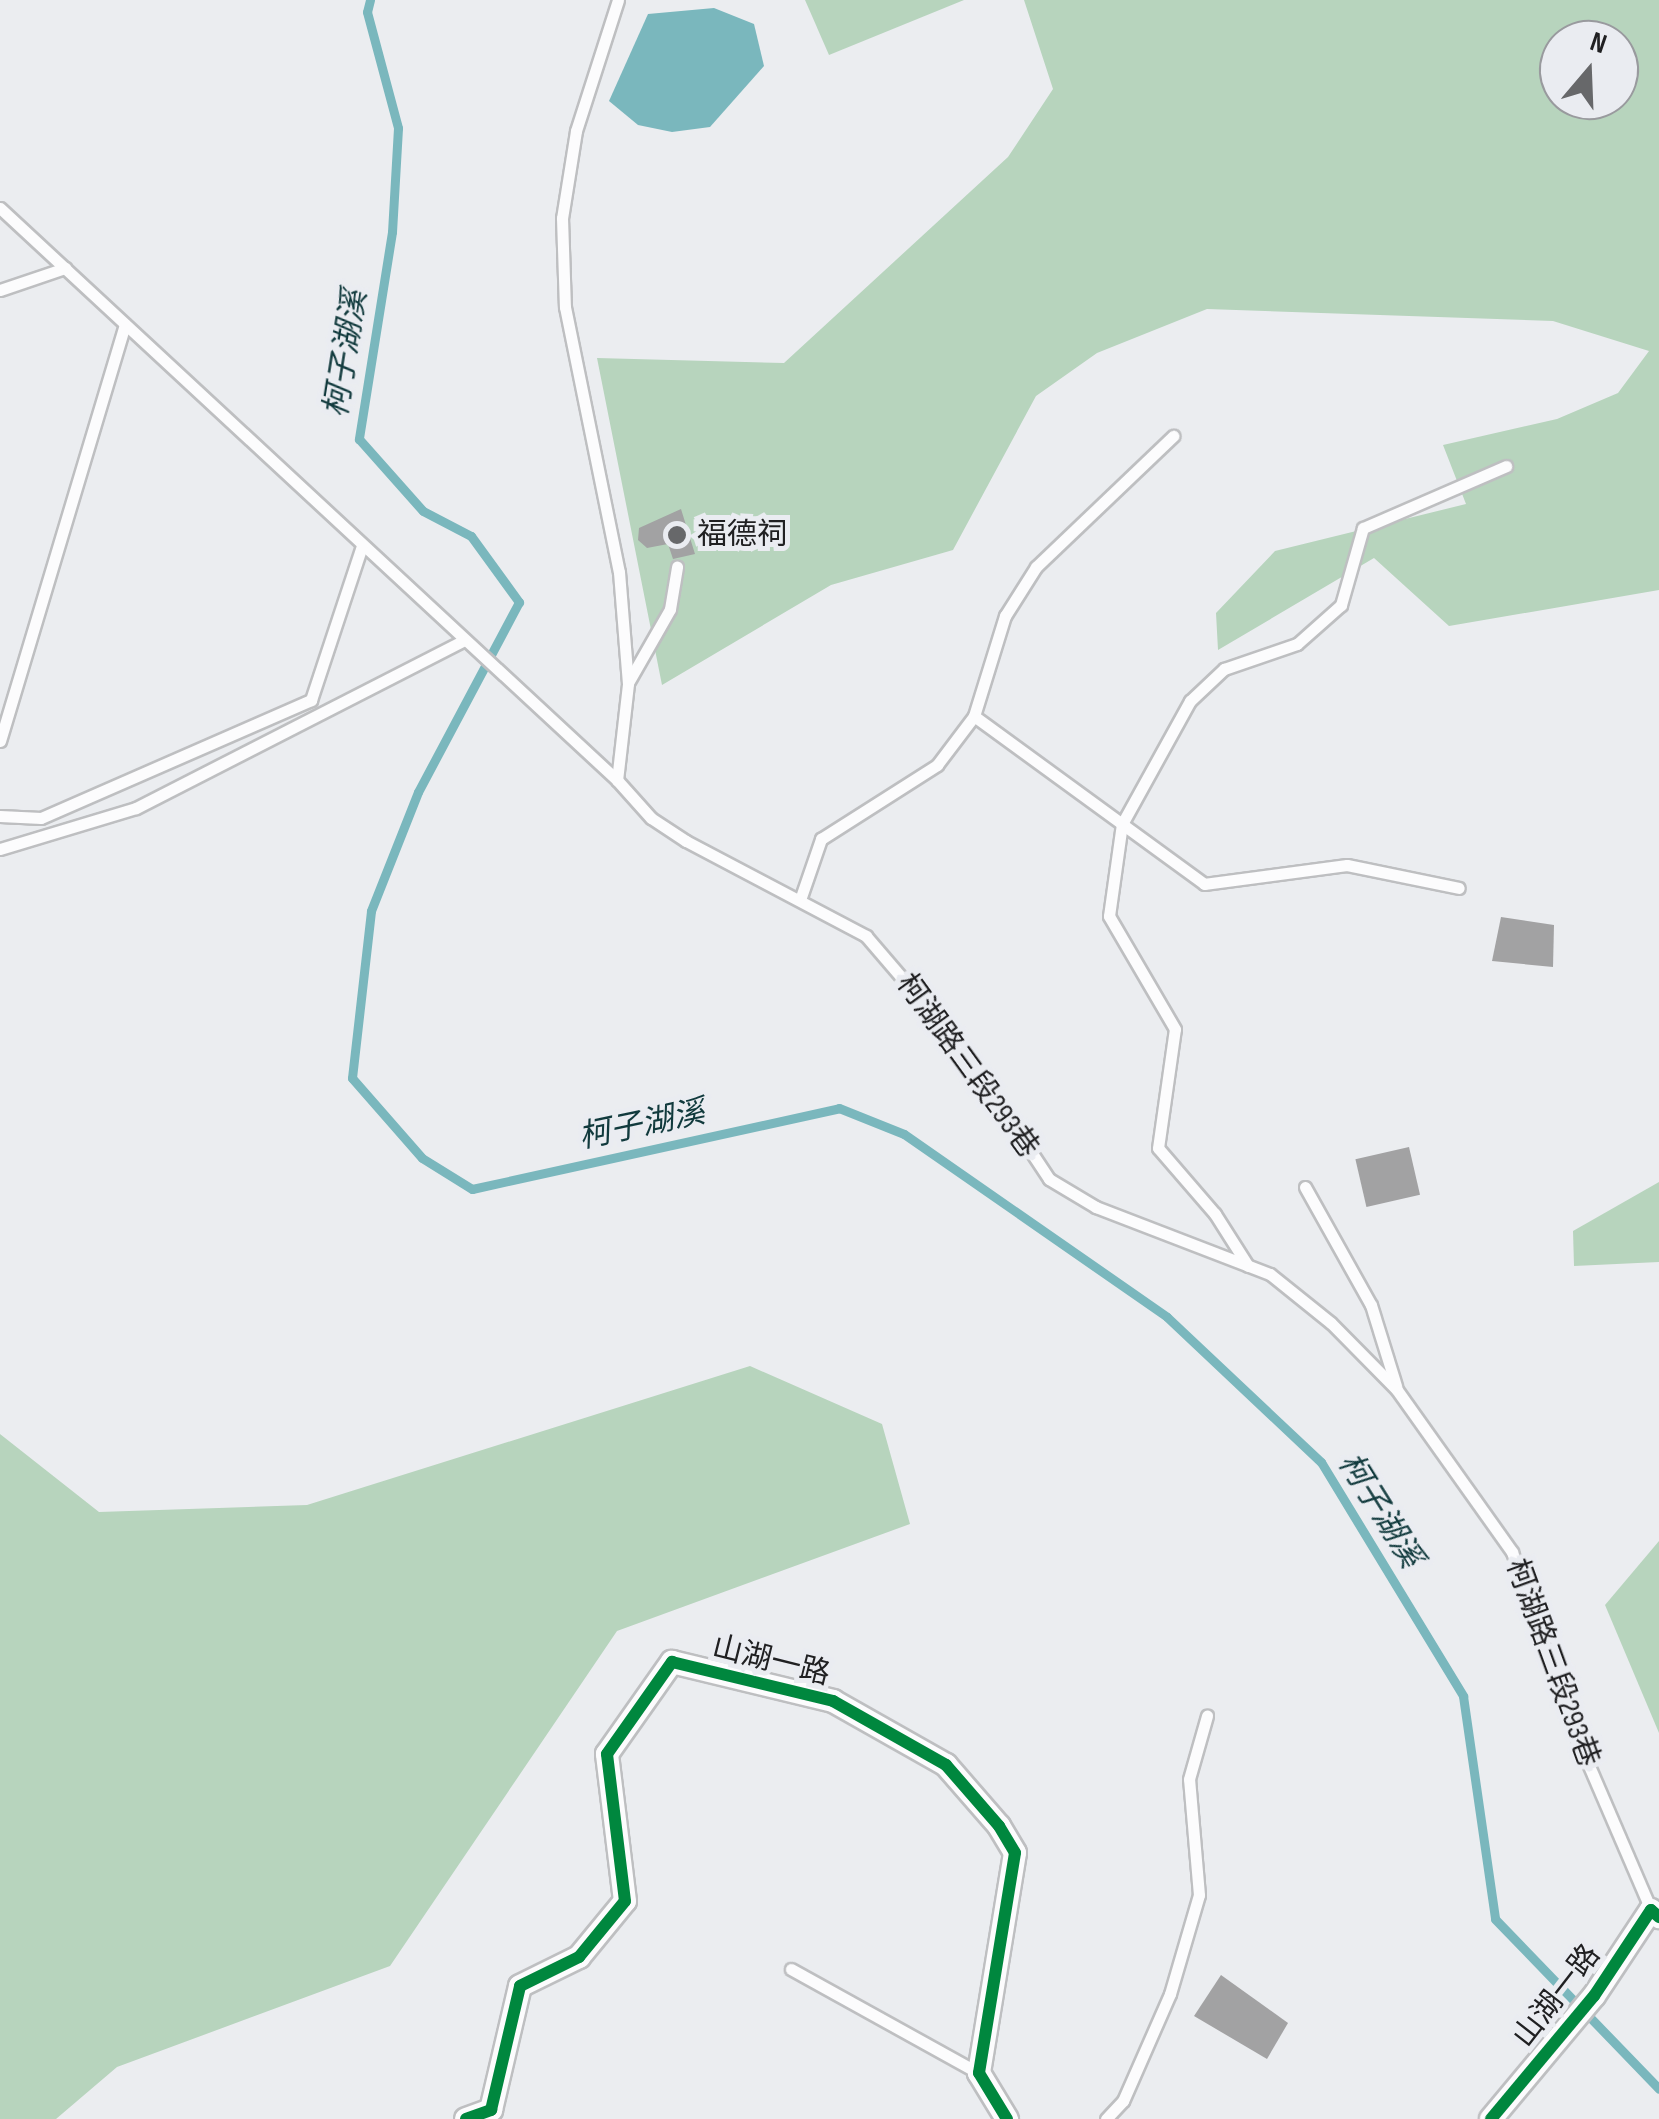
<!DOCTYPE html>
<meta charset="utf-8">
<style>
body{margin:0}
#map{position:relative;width:1659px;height:2119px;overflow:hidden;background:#ebedf0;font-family:"Sofia Sans Condensed","Noto Sans TC",sans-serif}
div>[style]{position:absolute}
.forest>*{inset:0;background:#b7d4bd}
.water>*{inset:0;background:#7ab7bd}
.stream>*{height:9px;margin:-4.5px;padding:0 4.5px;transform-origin:4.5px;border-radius:4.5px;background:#7ab7bd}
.building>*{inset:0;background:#a2a2a3;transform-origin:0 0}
.roads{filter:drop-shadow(2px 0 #bebfc1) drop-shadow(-2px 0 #bebfc1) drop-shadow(0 2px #bebfc1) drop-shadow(0 -2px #bebfc1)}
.service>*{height:11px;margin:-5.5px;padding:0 5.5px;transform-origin:5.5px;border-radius:5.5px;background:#fcfcfd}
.minor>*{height:22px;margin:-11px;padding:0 11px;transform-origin:11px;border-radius:11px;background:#fcfcfd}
.cycleway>*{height:12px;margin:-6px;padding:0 6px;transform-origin:6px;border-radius:6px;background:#00873e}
.dots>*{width:28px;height:28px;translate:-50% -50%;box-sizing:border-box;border:5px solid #eaecf1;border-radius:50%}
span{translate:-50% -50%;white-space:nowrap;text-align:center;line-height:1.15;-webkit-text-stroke:10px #eaecf1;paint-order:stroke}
.poi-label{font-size:30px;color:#202022}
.left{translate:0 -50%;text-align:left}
.street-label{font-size:30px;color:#202022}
.water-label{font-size:32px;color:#113a3d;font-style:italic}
.north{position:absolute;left:1539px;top:20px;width:100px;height:100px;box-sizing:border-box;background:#eaecf1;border:2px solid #999a9e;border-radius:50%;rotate:19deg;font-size:28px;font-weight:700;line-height:40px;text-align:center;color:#202022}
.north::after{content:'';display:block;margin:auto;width:35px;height:45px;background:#67686a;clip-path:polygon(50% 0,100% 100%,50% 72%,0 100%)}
</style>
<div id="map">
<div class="forest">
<i style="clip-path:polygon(805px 0,964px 0,829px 55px)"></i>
<i style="clip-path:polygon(evenodd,1024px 0,1659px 0,1659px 590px,1449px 626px,1374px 558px,1218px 650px,1216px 613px,1275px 551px,1466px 504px,1443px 445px,1557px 419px,1618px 393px,1649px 351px,1553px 321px,1207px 309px,1097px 353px,1036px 396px,953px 550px,831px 585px,662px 685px,597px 358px,784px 363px,1008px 157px,1053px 89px,1024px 0,1559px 40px,1619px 40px,1619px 100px,1559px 100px,1559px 40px)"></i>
<i style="clip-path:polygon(1659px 1182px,1659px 1262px,1574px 1266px,1573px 1231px)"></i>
<i style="clip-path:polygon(750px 1366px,882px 1424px,910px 1524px,617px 1631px,390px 1966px,117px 2067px,56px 2119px,0 2119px,0 1434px,99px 1512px,307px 1505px)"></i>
<i style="clip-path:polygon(1659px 1541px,1659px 1733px,1605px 1605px)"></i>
</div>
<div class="water">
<i style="clip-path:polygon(714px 8px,754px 24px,764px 66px,710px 127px,672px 132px,638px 125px,609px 101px,648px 14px)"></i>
</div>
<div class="stream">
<i style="left:370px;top:0;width:12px;rotate:104deg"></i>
<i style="left:367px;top:12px;width:120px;rotate:75deg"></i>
<i style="left:398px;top:128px;width:104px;rotate:93.3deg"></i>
<i style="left:392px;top:232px;width:210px;rotate:99.1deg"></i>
<i style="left:359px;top:439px;width:96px;rotate:48.4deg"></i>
<i style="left:423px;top:511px;width:54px;rotate:27.5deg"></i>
<i style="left:471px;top:536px;width:82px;rotate:54deg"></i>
<i style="left:519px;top:602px;width:215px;rotate:118deg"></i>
<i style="left:418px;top:792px;width:128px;rotate:111.6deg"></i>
<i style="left:371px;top:911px;width:168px;rotate:96.5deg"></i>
<i style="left:352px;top:1078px;width:106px;rotate:48.8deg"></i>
<i style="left:422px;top:1158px;width:59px;rotate:31.8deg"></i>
<i style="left:472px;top:1189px;width:376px;rotate:-12.4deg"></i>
<i style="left:839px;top:1108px;width:70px;rotate:21.8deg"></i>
<i style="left:904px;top:1134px;width:320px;rotate:34.8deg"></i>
<i style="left:1167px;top:1317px;width:212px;rotate:43.3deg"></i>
<i style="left:1321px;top:1462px;width:274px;rotate:58.7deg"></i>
<i style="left:1463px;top:1696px;width:225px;rotate:81.8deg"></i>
<i style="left:1495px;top:1919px;width:236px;rotate:46deg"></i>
</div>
<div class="building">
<i style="clip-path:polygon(681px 509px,695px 554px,673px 559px,668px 544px,647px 548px,638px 540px,639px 528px)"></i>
<i style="clip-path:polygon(1501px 917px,1554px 925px,1553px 967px,1492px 961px)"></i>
<i style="left:1409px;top:1147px;width:49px;height:55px;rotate:77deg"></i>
<i style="clip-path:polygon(1221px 1975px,1288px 2023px,1267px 2059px,1194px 2016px)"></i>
</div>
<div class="roads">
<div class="service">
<i style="left:618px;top:0;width:138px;rotate:107.8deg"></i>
<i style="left:576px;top:131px;width:88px;rotate:99.1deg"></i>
<i style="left:562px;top:218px;width:89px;rotate:88.1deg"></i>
<i style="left:565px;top:307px;width:270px;rotate:78.5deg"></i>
<i style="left:619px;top:572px;width:112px;rotate:85.4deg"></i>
<i style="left:628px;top:684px;width:97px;rotate:96.5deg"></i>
<i style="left:617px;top:780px;width:51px;rotate:48.2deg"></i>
<i style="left:651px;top:818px;width:42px;rotate:33.3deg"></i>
<i style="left:686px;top:841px;width:204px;rotate:27.8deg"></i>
<i style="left:866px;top:936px;width:149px;rotate:49.4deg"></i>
<i style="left:963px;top:1049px;width:156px;rotate:56.5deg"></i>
<i style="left:1049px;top:1179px;width:55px;rotate:30.8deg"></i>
<i style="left:1096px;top:1207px;width:186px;rotate:21.1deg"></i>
<i style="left:1270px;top:1274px;width:78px;rotate:38.8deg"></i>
<i style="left:1331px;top:1323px;width:94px;rotate:45.4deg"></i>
<i style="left:1397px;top:1390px;width:199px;rotate:54.6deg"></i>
<i style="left:1512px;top:1552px;width:189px;rotate:70.9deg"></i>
<i style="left:1574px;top:1731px;width:195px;rotate:66.7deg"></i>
<i style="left:0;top:208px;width:841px;rotate:42.83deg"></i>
<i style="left:0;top:290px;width:69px;rotate:-18.7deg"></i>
<i style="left:629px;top:681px;width:83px;rotate:-60.3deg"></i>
<i style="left:670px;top:609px;width:43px;rotate:-80.5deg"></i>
<i style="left:974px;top:716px;width:105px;rotate:-72.8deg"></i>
<i style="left:1005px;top:616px;width:58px;rotate:-57.7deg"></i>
<i style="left:1036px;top:567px;width:190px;rotate:-43.7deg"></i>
<i style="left:0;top:741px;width:435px;rotate:-73.3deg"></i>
<i style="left:0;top:816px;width:41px;rotate:2.8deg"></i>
<i style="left:41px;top:818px;width:295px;rotate:-23.6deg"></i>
<i style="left:311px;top:700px;width:162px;rotate:-71.7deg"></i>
<i style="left:0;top:849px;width:142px;rotate:-16.8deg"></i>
<i style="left:136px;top:808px;width:367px;rotate:-27.1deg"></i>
<i style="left:800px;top:900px;width:65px;rotate:-71deg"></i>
<i style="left:821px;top:839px;width:138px;rotate:-32.5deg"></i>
<i style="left:937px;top:765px;width:61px;rotate:-52.9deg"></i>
<i style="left:974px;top:716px;width:285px;rotate:36.1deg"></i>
<i style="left:1204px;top:884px;width:144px;rotate:-7.6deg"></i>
<i style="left:1347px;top:865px;width:114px;rotate:11.6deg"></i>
<i style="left:1305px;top:1187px;width:135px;rotate:60.8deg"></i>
<i style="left:1371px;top:1305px;width:85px;rotate:72.8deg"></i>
<i style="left:1248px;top:1266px;width:62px;rotate:-122.4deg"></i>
<i style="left:1215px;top:1214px;width:87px;rotate:-130.8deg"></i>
<i style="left:1158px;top:1148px;width:120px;rotate:-81.9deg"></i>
<i style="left:1175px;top:1029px;width:131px;rotate:-120.3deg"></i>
<i style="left:1109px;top:916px;width:93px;rotate:-82deg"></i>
<i style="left:1122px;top:824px;width:141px;rotate:-61.1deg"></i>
<i style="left:1190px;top:701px;width:47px;rotate:-43.3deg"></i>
<i style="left:1224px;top:669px;width:77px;rotate:-18.9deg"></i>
<i style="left:1297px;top:644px;width:59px;rotate:-41.6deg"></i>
<i style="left:1341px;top:605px;width:80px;rotate:-74.1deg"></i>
<i style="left:1363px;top:528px;width:156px;rotate:-23.4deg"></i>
<i style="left:791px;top:1969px;width:215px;rotate:29deg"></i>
<i style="left:1106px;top:2119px;width:25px;rotate:-47deg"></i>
<i style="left:1123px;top:2101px;width:117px;rotate:-66.3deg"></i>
<i style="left:1170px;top:1994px;width:103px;rotate:-73.7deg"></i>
<i style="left:1199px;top:1895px;width:116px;rotate:-94.9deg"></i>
<i style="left:1189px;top:1779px;width:66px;rotate:-74.1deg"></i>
</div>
<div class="minor">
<i style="left:466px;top:2119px;width:27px;rotate:-20deg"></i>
<i style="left:491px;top:2110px;width:127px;rotate:-76.8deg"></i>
<i style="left:520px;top:1986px;width:66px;rotate:-26.2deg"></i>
<i style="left:579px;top:1957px;width:72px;rotate:-50.6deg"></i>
<i style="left:625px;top:1901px;width:148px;rotate:-97deg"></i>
<i style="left:607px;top:1754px;width:113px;rotate:-54.8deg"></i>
<i style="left:672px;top:1662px;width:166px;rotate:13.6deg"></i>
<i style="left:833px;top:1701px;width:130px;rotate:29.5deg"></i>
<i style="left:946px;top:1765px;width:81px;rotate:49deg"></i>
<i style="left:999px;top:1826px;width:31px;rotate:59deg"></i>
<i style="left:1015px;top:1853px;width:223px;rotate:99.3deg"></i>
<i style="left:979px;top:2073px;width:54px;rotate:58.7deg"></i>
<i style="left:1491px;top:2119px;width:160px;rotate:-50.1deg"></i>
<i style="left:1594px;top:1996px;width:103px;rotate:-56.5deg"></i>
<i style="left:1651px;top:1910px;width:11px;rotate:41deg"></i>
</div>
</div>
<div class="cycleway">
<i style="left:466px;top:2119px;width:27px;rotate:-20deg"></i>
<i style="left:491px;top:2110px;width:127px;rotate:-76.8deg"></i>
<i style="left:520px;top:1986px;width:66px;rotate:-26.2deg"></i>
<i style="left:579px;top:1957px;width:72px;rotate:-50.6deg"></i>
<i style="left:625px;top:1901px;width:148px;rotate:-97deg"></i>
<i style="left:607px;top:1754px;width:113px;rotate:-54.8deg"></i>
<i style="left:672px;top:1662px;width:166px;rotate:13.6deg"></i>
<i style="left:833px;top:1701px;width:130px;rotate:29.5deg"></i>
<i style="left:946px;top:1765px;width:81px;rotate:49deg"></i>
<i style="left:999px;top:1826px;width:31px;rotate:59deg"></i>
<i style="left:1015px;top:1853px;width:223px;rotate:99.3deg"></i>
<i style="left:979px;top:2073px;width:54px;rotate:58.7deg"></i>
<i style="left:1491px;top:2119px;width:160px;rotate:-50.1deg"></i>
<i style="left:1594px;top:1996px;width:103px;rotate:-56.5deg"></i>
<i style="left:1651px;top:1910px;width:11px;rotate:41deg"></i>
</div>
<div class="dots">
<i style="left:677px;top:535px;background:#67686a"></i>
</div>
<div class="poi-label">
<span class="left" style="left:697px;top:535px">福德祠</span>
</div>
<div class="street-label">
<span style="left:967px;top:1066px;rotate:54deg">柯湖路三段293巷</span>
<span style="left:771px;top:1661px;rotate:14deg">山湖一路</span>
<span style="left:1552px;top:1663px;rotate:70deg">柯湖路三段293巷</span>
<span style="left:1557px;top:1996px;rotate:-52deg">山湖一路</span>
</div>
<div class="water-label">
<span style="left:347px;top:354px;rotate:-81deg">柯子湖溪</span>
<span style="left:642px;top:1126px;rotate:-12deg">柯子湖溪</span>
<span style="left:1379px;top:1511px;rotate:58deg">柯子湖溪</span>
</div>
<div class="north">N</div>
</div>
